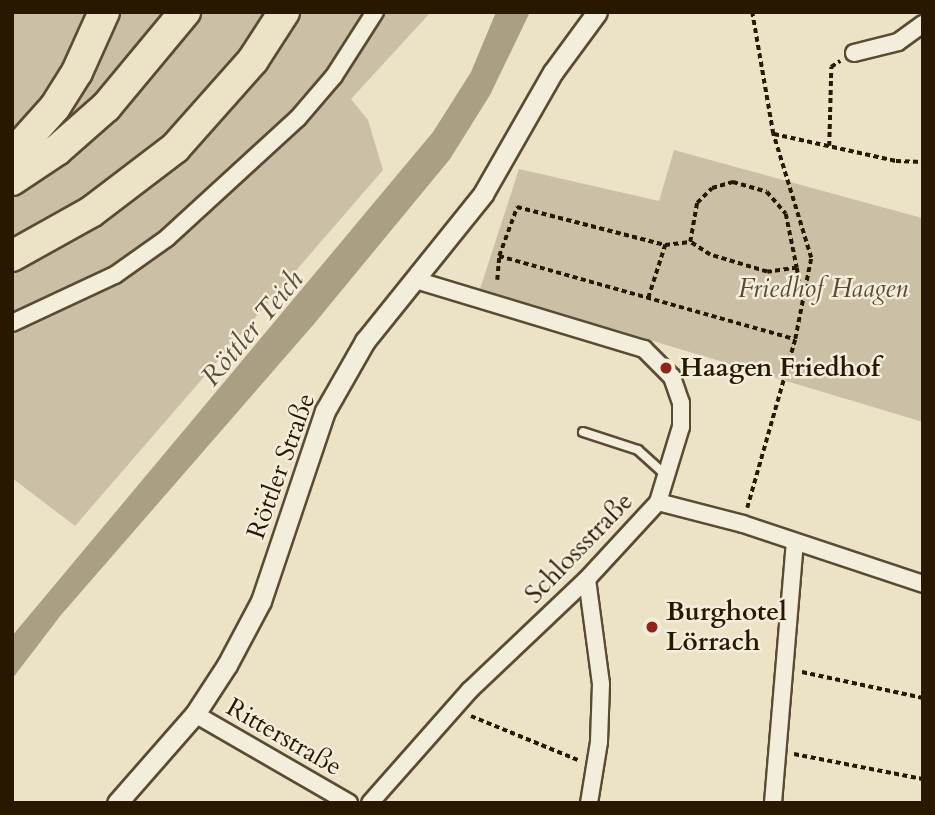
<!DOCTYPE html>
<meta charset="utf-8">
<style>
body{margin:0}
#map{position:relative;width:935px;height:815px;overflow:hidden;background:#ece3c7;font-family:Cardo,serif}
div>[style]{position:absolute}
.green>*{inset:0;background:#cbc0a5}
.water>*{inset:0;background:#aa9e83}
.path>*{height:3.5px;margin-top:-1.75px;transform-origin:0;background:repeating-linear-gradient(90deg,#291800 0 5px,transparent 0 8.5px)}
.roads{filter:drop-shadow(2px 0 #5a4b32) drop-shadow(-2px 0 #5a4b32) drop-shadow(0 2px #5a4b32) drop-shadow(0 -2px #5a4b32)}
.service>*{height:8px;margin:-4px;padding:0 4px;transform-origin:4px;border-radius:4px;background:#f3eddb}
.minor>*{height:16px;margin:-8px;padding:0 8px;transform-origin:8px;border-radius:8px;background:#f3eddb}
.tertiary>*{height:19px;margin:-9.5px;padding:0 9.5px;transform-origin:9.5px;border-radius:9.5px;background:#f3eddb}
.motorway>*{height:30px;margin:-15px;padding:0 15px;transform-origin:15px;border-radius:15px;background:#ece3c7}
.dots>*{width:19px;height:19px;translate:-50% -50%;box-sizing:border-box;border:4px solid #f3eddb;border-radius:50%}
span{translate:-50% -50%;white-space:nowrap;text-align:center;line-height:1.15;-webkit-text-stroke:5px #f3eddb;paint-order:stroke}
.park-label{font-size:26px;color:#5a4a32;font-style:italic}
.poi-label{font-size:26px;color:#291800;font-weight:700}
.left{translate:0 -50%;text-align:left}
.street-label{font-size:26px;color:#291800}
.water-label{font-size:28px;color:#5d4e34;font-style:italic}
.frame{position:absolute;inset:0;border:14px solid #291800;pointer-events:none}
</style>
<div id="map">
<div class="green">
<i style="clip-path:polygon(12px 12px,431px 12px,351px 99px,368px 120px,383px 170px,75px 526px,12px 478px)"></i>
<i style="clip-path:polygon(674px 150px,922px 218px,923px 422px,480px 289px,519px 169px,659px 201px)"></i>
</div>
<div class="water">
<i style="clip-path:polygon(496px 12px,530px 12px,490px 95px,450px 159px,314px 324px,61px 615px,12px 679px,12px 636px,433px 132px,471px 72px)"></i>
</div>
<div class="path">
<i style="left:774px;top:134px;width:125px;rotate:12.5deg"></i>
<i style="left:896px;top:161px;width:27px;rotate:2deg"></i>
<i style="left:829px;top:146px;width:79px;rotate:-88.5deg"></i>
<i style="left:831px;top:67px;width:11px;rotate:-34deg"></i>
<i style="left:499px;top:256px;width:307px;rotate:15.7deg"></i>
<i style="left:797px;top:268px;width:30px;rotate:172deg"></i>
<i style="left:767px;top:272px;width:59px;rotate:-163.4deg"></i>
<i style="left:710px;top:255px;width:24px;rotate:-147deg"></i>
<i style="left:690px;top:242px;width:40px;rotate:-80deg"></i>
<i style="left:697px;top:203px;width:21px;rotate:-45deg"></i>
<i style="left:712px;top:188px;width:22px;rotate:-16deg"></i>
<i style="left:733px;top:182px;width:35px;rotate:16deg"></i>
<i style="left:767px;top:192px;width:29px;rotate:49deg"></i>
<i style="left:786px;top:214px;width:55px;rotate:78.5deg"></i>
<i style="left:797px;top:268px;width:28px;rotate:80deg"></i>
<i style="left:497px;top:280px;width:24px;rotate:-85deg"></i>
<i style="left:499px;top:256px;width:52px;rotate:-69.8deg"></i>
<i style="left:517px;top:207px;width:153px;rotate:14.4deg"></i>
<i style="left:665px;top:245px;width:25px;rotate:-7deg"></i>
<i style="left:648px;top:298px;width:56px;rotate:-72.2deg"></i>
<i style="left:747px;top:508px;width:176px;rotate:-74.1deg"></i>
<i style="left:795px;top:339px;width:83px;rotate:-78.8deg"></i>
<i style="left:811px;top:258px;width:130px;rotate:-107deg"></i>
<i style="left:773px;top:134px;width:124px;rotate:-99.8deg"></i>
<i style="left:802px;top:672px;width:124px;rotate:12.1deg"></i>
<i style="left:471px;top:716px;width:118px;rotate:22.4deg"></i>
<i style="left:794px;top:754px;width:131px;rotate:11deg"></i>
</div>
<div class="roads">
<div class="service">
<i style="left:583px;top:432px;width:58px;rotate:18.1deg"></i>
<i style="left:638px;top:450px;width:38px;rotate:42deg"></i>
</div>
<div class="minor">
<i style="left:854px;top:53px;width:45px;rotate:-14deg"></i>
<i style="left:898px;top:42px;width:31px;rotate:-36deg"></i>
<i style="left:12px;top:323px;width:114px;rotate:-25deg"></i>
<i style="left:115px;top:275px;width:64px;rotate:-35.4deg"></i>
<i style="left:167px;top:238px;width:178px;rotate:-42.5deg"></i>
<i style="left:298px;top:118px;width:55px;rotate:-49.4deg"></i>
<i style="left:334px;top:76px;width:76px;rotate:-57.4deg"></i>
<i style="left:658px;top:502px;width:88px;rotate:14.5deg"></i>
<i style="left:743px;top:524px;width:190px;rotate:18.4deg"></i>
<i style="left:587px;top:579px;width:106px;rotate:82.4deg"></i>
<i style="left:601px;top:684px;width:58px;rotate:92deg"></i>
<i style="left:599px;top:742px;width:62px;rotate:99.3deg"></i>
<i style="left:195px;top:714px;width:178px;rotate:30deg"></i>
<i style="left:370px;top:803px;width:151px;rotate:-48.5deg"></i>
<i style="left:470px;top:690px;width:161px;rotate:-43.5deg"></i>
<i style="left:587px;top:579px;width:105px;rotate:-47.3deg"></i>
<i style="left:658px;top:502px;width:78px;rotate:-73deg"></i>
<i style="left:681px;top:427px;width:24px;rotate:-90deg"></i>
<i style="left:681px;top:403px;width:28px;rotate:-109deg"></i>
<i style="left:672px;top:377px;width:40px;rotate:-135deg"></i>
<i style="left:644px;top:349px;width:238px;rotate:-163.2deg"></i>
<i style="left:773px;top:803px;width:261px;rotate:-85.2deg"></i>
</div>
<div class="tertiary">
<i style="left:117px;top:803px;width:118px;rotate:-48.8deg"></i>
<i style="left:195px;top:714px;width:59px;rotate:-56.9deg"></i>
<i style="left:227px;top:665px;width:72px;rotate:-62deg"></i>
<i style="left:261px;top:601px;width:200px;rotate:-71.4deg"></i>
<i style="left:325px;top:411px;width:81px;rotate:-60.3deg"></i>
<i style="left:365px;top:341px;width:189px;rotate:-51.2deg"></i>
<i style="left:483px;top:194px;width:141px;rotate:-60.2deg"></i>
<i style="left:553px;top:72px;width:74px;rotate:-53.7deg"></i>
</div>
<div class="motorway">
<i style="left:12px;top:155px;width:64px;rotate:-48.1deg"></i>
<i style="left:55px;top:107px;width:41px;rotate:-57.8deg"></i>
<i style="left:77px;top:72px;width:66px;rotate:-65.8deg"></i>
<i style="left:12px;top:180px;width:54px;rotate:-33.7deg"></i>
<i style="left:57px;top:150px;width:65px;rotate:-41.3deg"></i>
<i style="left:106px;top:107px;width:124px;rotate:-50.3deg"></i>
<i style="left:12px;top:256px;width:90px;rotate:-29.1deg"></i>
<i style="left:91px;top:212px;width:106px;rotate:-37.3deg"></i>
<i style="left:175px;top:148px;width:118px;rotate:-48.4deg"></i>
<i style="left:253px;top:60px;width:57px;rotate:-57.1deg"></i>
</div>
</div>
<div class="dots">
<i style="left:666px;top:368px;background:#8f2418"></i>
<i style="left:652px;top:627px;background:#8f2418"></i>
</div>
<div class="park-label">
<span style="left:823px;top:289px">Friedhof Haagen</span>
</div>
<div class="poi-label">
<span class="left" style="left:680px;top:368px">Haagen Friedhof</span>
<span class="left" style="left:666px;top:627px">Burghotel<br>Lörrach</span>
</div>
<div class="street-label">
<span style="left:281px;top:466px;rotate:-70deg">Röttler Straße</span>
<span style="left:579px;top:548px;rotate:-46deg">Schlossstraße</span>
<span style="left:284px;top:737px;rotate:30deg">Ritterstraße</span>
</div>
<div class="water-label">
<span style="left:252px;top:328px;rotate:-50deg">Röttler Teich</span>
</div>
<div class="frame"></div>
</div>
